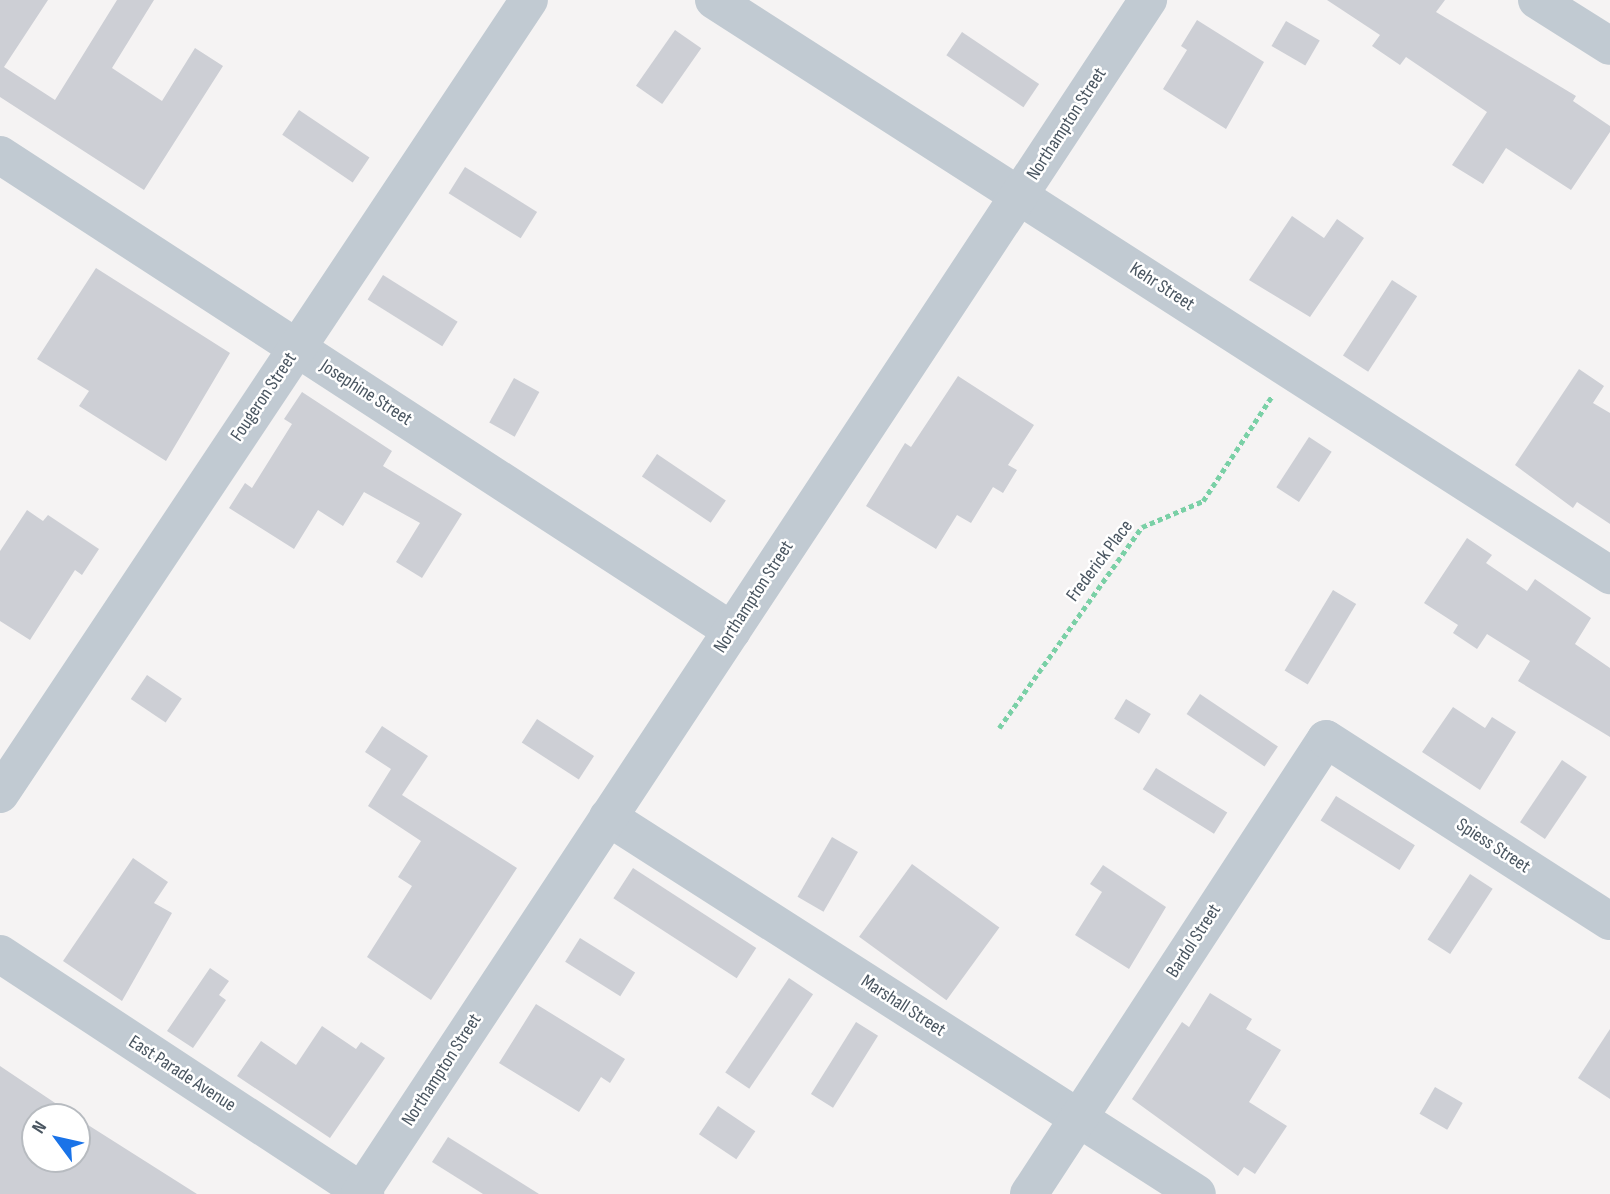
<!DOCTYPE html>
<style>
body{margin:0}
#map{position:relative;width:1610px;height:1194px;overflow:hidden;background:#f5f3f3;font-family:"Sofia Sans Condensed",sans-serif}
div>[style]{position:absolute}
.building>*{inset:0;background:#cdcfd5;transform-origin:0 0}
.path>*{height:4.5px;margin-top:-2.25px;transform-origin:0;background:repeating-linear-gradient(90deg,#7ad0a6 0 5px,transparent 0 8.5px)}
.minor>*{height:38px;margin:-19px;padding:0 19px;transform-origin:19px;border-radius:19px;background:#c1cad2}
span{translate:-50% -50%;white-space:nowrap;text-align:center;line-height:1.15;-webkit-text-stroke:5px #fff;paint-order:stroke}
.street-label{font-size:19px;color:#4a5661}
.north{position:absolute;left:21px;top:1103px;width:70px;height:70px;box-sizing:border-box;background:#fff;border:2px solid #b7bbc0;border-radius:50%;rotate:303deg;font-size:19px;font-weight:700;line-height:28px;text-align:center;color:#4a5661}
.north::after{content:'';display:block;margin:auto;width:24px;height:32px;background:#1a73e8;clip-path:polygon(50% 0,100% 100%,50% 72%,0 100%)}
</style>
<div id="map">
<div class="building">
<i style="clip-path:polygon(0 0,48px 0,4px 67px,55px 100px,117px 0,154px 0,112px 68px,162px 101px,195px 48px,223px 66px,144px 190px,0 97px)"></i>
<i style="clip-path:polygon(1327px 0,1445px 0,1436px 12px,1576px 96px,1573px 101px,1610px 126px,1610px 132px,1571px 190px,1506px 148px,1483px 184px,1452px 165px,1487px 112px,1406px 57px,1400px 65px,1372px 46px,1380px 35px)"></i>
<i style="clip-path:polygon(1197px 20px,1264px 62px,1226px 129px,1163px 89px,1187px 50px,1181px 46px)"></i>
<i style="left:1286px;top:21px;width:39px;height:29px;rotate:30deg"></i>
<i style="left:675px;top:30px;width:32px;height:68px;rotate:35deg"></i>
<i style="left:962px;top:32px;width:93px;height:28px;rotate:34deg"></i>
<i style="left:299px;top:110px;width:85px;height:30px;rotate:34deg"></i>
<i style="left:465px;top:167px;width:85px;height:31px;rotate:32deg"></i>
<i style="clip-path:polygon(1292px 216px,1324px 238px,1337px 219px,1364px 238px,1310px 317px,1249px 280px)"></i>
<i style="clip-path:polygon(96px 268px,230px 353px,166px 461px,79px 406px,89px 391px,37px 359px)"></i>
<i style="left:383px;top:275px;width:88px;height:29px;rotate:32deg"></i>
<i style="left:1392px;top:280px;width:30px;height:90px;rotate:33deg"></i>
<i style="clip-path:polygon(1579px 369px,1604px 386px,1593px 403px,1610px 413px,1610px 524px,1577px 502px,1573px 508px,1515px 465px)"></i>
<i style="clip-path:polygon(958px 376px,1034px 425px,1008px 465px,1017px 470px,1003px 493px,993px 487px,971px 523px,957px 515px,936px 549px,866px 506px,905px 443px,911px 447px)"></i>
<i style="left:514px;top:378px;width:29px;height:51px;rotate:29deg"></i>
<i style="clip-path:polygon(302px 392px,392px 451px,383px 466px,462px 514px,422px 578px,396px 562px,420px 523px,364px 492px,343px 526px,318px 510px,294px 549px,229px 508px,245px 483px,252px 488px,292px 424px,284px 419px)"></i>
<i style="left:1309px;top:437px;width:27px;height:60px;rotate:33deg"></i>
<i style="left:657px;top:454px;width:83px;height:27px;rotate:34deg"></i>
<i style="clip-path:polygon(27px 510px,43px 521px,48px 515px,99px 549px,82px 575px,75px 570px,30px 640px,0 621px,0 551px)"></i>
<i style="clip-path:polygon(1467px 538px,1492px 555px,1486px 563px,1527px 591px,1535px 579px,1591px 618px,1575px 644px,1610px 668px,1610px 737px,1518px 681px,1530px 661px,1487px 634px,1477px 649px,1453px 633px,1458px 625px,1424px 603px)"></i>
<i style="left:1333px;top:590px;width:27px;height:94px;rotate:31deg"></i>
<i style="left:147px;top:675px;width:42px;height:29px;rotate:34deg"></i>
<i style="left:1200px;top:694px;width:94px;height:24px;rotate:34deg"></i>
<i style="left:1126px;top:699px;width:29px;height:23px;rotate:31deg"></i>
<i style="clip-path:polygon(1453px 707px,1485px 728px,1492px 717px,1516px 732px,1480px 790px,1422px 752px)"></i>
<i style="left:537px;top:719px;width:68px;height:28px;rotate:33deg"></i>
<i style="clip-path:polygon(382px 726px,428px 756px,402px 795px,517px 868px,431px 1000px,367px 957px,412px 886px,398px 877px,421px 841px,368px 806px,391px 769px,365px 752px)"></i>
<i style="left:1562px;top:760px;width:30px;height:75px;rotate:34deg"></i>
<i style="left:1156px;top:768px;width:84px;height:25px;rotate:32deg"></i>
<i style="left:1336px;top:796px;width:93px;height:29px;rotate:32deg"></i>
<i style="left:832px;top:837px;width:30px;height:69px;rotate:30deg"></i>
<i style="clip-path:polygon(133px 858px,168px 882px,154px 903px,172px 913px,122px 1001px,63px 961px)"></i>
<i style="left:912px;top:864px;width:108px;height:90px;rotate:36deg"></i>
<i style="clip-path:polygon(1103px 865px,1166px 907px,1129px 969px,1075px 935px,1102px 892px,1090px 884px)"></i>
<i style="left:633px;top:868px;width:147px;height:36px;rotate:33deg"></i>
<i style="left:1470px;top:874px;width:27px;height:78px;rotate:33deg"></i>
<i style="left:580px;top:938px;width:65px;height:28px;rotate:32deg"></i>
<i style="clip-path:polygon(210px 968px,229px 981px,219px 995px,226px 1000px,193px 1048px,167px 1031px)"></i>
<i style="left:789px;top:978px;width:29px;height:114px;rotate:34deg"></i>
<i style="clip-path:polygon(1210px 993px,1252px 1019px,1246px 1029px,1281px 1050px,1249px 1102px,1287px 1126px,1255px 1174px,1244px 1167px,1238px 1176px,1132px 1099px,1182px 1022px,1189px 1027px)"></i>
<i style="clip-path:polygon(536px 1004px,625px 1059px,610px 1083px,601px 1077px,579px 1112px,499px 1063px)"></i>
<i style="left:856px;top:1022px;width:26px;height:85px;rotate:32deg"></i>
<i style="clip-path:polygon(322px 1026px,356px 1049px,361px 1042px,385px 1058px,330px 1138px,237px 1076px,261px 1041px,296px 1065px)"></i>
<i style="clip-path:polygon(1610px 1029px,1610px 1099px,1578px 1078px)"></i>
<i style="clip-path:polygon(0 1066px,76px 1117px,35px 1117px,35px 1159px,77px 1159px,77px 1118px,197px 1194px,0 1194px)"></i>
<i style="left:1435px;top:1087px;width:32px;height:31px;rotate:30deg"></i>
<i style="left:718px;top:1106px;width:45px;height:34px;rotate:34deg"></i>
<i style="clip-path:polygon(448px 1137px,539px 1194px,483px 1194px,432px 1162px)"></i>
</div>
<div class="path">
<i style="left:999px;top:728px;width:247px;rotate:-54.6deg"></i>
<i style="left:1142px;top:527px;width:66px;rotate:-23.1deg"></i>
<i style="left:1203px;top:501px;width:126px;rotate:-56.7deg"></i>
</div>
<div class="minor">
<i style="left:714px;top:0;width:1065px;rotate:32.69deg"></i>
<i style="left:1537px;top:0;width:86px;rotate:32.2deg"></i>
<i style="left:0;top:155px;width:873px;rotate:33.03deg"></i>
<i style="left:0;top:794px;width:954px;rotate:-56.33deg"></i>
<i style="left:608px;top:817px;width:699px;rotate:32.62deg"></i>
<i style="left:0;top:954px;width:437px;rotate:33.3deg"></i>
<i style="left:360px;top:1194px;width:1431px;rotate:-56.58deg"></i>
<i style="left:1029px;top:1194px;width:543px;rotate:-56.87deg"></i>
<i style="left:1326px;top:739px;width:337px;rotate:32.7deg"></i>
</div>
<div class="street-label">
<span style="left:1067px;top:124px;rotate:-57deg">Northampton Street</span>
<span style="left:1162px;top:287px;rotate:33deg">Kehr Street</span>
<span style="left:366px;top:393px;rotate:33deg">Josephine Street</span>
<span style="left:264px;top:397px;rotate:-56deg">Fougeron Street</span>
<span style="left:1100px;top:561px;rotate:-53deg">Frederick Place</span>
<span style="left:754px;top:597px;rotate:-57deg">Northampton Street</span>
<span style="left:1493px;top:846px;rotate:33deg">Spiess Street</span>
<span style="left:1194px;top:941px;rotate:-57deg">Bardol Street</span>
<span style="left:903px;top:1006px;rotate:33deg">Marshall Street</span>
<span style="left:442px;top:1070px;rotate:-57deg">Northampton Street</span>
<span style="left:182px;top:1074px;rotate:33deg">East Parade Avenue</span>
</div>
<div class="north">N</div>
</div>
